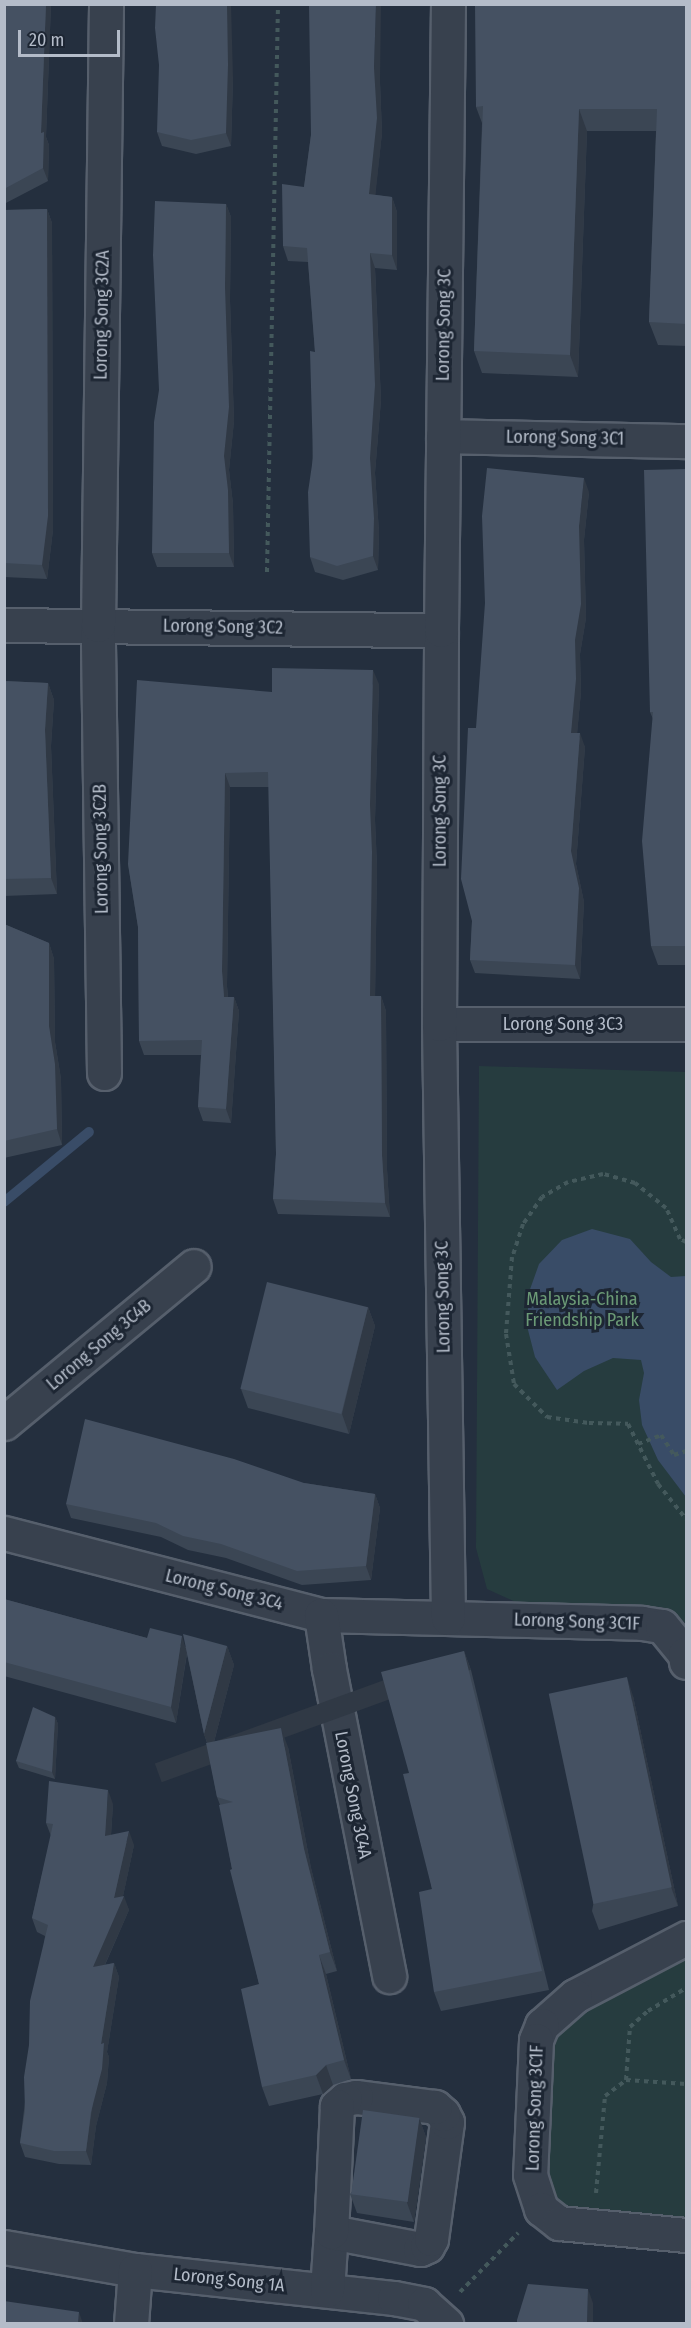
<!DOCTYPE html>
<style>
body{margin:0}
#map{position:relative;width:691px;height:2328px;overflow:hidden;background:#242f3e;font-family:"Fira Sans Condensed",sans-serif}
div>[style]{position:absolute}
.green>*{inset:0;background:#263c3f}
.water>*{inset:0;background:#394c67}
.stream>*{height:10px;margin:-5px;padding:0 5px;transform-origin:5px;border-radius:5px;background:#394c67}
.path>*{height:4px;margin-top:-2px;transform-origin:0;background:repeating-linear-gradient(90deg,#44595c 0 4.5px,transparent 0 9px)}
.roads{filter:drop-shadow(2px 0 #565f6c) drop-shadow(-2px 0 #565f6c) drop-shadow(0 2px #565f6c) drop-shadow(0 -2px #565f6c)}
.minor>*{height:33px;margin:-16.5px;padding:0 16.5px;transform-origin:16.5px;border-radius:16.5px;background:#38414e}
.wall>*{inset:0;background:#3b4654}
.shaded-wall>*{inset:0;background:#303945;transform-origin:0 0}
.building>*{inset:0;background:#455162;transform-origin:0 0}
span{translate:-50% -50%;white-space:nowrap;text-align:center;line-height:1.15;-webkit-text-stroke:6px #1d2633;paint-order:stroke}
.street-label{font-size:18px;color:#b4bcc9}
.park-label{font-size:18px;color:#6b9a76}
.frame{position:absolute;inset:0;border:6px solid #b4bcc9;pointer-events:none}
.scale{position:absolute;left:18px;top:30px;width:102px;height:27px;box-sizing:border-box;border:3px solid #b4bcc9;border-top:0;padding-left:8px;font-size:18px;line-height:21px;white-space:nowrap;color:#b4bcc9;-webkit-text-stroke:4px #1d2633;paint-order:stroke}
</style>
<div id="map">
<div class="green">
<i style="clip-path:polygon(479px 1066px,686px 1072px,686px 1623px,662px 1607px,518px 1603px,487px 1589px,476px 1548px)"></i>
<i style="clip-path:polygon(686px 1949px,686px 2221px,626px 2225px,545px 2202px,544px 2044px,555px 2019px)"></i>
</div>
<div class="water">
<i style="clip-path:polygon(592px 1229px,630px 1239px,651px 1262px,671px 1277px,686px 1276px,686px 1497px,658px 1460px,642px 1425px,639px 1400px,644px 1373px,641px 1360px,613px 1358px,584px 1371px,557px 1390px,535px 1357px,528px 1330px,528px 1295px,539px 1264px,562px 1240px)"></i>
</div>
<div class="stream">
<i style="left:4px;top:1202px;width:110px;rotate:-39.5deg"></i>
</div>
<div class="path">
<i style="left:267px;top:572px;width:568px;rotate:-88.89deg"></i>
<i style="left:686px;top:1242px;width:7px;rotate:-153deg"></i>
<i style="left:680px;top:1239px;width:34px;rotate:-114deg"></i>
<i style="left:666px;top:1208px;width:40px;rotate:-141deg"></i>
<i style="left:635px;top:1183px;width:33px;rotate:-164deg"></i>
<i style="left:603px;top:1174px;width:36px;rotate:167deg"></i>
<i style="left:568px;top:1182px;width:30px;rotate:150deg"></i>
<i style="left:542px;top:1197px;width:33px;rotate:125deg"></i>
<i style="left:523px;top:1224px;width:35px;rotate:108deg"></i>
<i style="left:512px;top:1257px;width:77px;rotate:94.5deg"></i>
<i style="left:506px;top:1334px;width:51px;rotate:80.9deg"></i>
<i style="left:514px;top:1384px;width:47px;rotate:45deg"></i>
<i style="left:547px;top:1417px;width:42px;rotate:8.1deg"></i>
<i style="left:589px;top:1423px;width:39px;rotate:1deg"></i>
<i style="left:628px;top:1424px;width:67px;rotate:63.4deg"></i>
<i style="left:658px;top:1484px;width:45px;rotate:51.3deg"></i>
<i style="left:638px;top:1444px;width:25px;rotate:-21deg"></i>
<i style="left:661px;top:1435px;width:24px;rotate:57deg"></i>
<i style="left:674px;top:1455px;width:13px;rotate:-18deg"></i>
<i style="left:626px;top:2080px;width:53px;rotate:-85.7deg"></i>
<i style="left:630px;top:2027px;width:24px;rotate:-42deg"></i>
<i style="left:648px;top:2011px;width:44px;rotate:-31.2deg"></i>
<i style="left:596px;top:2193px;width:97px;rotate:-84.7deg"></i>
<i style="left:605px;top:2096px;width:26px;rotate:-37deg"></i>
<i style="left:626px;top:2080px;width:60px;rotate:3.8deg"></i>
<i style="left:460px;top:2292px;width:83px;rotate:-45.5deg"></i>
</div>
<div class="roads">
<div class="minor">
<i style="left:443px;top:436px;width:243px;rotate:1.2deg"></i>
<i style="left:4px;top:625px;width:437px;rotate:0.7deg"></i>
<i style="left:439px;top:1024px;width:247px"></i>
<i style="left:104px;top:1073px;width:448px;rotate:-90.8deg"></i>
<i style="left:98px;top:625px;width:621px;rotate:-89.26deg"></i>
<i style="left:4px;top:1423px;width:246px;rotate:-39.6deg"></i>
<i style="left:4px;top:1533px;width:327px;rotate:14.5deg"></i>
<i style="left:321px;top:1615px;width:321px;rotate:1.4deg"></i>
<i style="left:642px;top:1623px;width:20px;rotate:9deg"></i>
<i style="left:662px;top:1626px;width:36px;rotate:51deg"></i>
<i style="left:685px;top:1654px;width:8px;rotate:83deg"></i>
<i style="left:321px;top:1615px;width:55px;rotate:81.6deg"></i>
<i style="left:329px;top:1669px;width:313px;rotate:78.9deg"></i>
<i style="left:448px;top:1618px;width:594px;rotate:-90.87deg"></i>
<i style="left:439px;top:1024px;width:394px;rotate:-89.7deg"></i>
<i style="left:441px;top:630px;width:626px;rotate:-89.36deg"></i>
<i style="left:686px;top:1938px;width:125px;rotate:152.4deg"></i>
<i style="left:575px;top:1996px;width:44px;rotate:138.7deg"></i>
<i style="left:542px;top:2025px;width:16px;rotate:112deg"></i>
<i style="left:536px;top:2040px;width:135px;rotate:92.5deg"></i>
<i style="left:530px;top:2175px;width:36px;rotate:72deg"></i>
<i style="left:541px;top:2209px;width:23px;rotate:38deg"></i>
<i style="left:559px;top:2223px;width:128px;rotate:5.4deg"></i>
<i style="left:4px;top:2247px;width:133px;rotate:10deg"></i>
<i style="left:135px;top:2270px;width:261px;rotate:6.2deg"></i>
<i style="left:394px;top:2298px;width:31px;rotate:11deg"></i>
<i style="left:424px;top:2304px;width:30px;rotate:42deg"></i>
<i style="left:327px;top:2290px;width:58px;rotate:-86.1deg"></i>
<i style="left:331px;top:2232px;width:91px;rotate:10.8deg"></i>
<i style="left:420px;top:2249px;width:8px;rotate:-23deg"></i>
<i style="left:427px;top:2246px;width:8px;rotate:-60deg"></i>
<i style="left:431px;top:2239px;width:118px;rotate:-82.2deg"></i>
<i style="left:447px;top:2122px;width:9px;rotate:-117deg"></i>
<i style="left:443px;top:2114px;width:11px;rotate:-139deg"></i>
<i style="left:435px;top:2107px;width:80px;rotate:-172.8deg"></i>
<i style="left:356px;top:2097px;width:11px;rotate:170deg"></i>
<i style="left:345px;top:2099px;width:11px;rotate:139deg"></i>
<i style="left:337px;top:2106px;width:126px;rotate:92.7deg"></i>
<i style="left:131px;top:2324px;width:54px;rotate:-85.8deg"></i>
</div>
</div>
<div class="wall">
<i style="clip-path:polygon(4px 4px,51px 4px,46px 137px,49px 145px,48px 181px,4px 204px)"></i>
<i style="clip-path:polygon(687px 4px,687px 346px,658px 345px,649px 322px,656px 131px,587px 131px,578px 377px,482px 373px,474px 351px,482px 123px,476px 107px)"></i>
<i style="clip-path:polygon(233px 78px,231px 146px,196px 154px,162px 146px,157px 132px)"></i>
<i style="clip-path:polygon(380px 82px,382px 133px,375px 195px,392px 197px,397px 212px,397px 270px,375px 268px,381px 400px,375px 473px,379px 532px,378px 570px,343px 580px,315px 572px,310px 557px,315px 352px,308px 262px,288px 261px,283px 246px,304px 187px,311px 135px)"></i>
<i style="clip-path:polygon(226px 204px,231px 217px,230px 300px,234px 421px,229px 470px,233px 504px,234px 567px,157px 567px,152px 553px)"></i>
<i style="clip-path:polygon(47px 209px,52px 223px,53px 530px,47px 579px,4px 577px,4px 210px)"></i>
<i style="clip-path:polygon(687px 469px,687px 965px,658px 965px,651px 946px,653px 719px,650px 712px)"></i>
<i style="clip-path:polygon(589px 492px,584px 540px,586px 618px,580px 654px,581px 692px,577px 733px,585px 747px,576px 864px,584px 902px,580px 979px,475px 973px,470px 960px,472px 921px,476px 728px)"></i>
<i style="clip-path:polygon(4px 681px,48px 683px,54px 700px,51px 746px,57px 894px,4px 896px)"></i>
<i style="clip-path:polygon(379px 684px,375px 820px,377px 866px,375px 996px,381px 996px,386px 1011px,387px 1169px,390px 1217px,278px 1214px,273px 1199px,276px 1154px,269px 787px,230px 787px,227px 986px,228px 997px,234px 997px,239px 1011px,231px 1123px,203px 1121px,198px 1107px,201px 1055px,144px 1055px,139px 1041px,138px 927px,128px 864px,272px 692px)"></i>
<i style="clip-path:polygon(4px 924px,49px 943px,54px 959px,55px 1042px,61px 1079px,62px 1145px,4px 1158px)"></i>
<i style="clip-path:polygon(368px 1307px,375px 1326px,349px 1434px,248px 1408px,241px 1389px)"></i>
<i style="clip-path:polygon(304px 1483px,375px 1494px,380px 1508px,371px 1580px,302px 1585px,226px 1558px,188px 1550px,161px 1537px,71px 1518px,66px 1504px)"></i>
<i style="clip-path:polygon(4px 1599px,147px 1638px,186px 1647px,227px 1646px,234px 1665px,214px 1742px,288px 1747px,311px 1868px,337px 1971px,326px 1974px,351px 2079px,333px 2085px,323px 2094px,269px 2106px,262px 2087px,259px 1984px,232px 1869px,220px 1805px,217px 1797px,207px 1743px,204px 1734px,187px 1654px,176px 1723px,4px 1676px)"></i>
<i style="clip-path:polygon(464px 1651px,471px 1670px,549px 1990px,441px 2011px,434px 1992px,432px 1889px,409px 1773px)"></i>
<i style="clip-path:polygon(633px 1696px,678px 1906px,599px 1930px,592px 1911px)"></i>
<i style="clip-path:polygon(55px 1717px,58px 1724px,55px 1779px,19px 1768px,16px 1761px)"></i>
<i style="clip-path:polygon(113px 1804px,111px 1835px,134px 1845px,123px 1896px,129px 1910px,105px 1965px,114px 1963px,119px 1977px,107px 2052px,109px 2057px,107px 2083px,96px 2126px,91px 2165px,59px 2164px,25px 2157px,20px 2143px,45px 1936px,37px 1932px,32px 1918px,51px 1836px,46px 1823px)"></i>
<i style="clip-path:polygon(419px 2118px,426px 2137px,414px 2222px,357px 2213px,350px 2194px)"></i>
</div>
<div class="shaded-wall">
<i style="clip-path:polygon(46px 4px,51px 4px,46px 137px,49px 145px,48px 181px,43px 168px,41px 133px)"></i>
<i style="clip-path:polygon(227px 4px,231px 4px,233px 78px,231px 146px,226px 133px)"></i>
<i style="clip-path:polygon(376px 4px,381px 4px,380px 82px,382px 133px,374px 209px,369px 194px,374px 68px)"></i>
<i style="clip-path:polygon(579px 109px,587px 131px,578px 377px,570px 355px)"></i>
<i style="clip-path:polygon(392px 197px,397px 212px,397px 270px,392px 255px)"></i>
<i style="clip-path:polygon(226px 204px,231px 217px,230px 300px,234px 421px,229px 470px,233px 504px,234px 567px,229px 553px,224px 456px,225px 287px)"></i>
<i style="clip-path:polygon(47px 209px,52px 223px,53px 530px,47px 579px,42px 565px)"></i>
<i style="clip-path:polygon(370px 253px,375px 268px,381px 400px,375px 473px,379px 532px,378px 570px,373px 556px,370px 458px)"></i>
<i style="clip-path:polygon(584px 478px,589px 492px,584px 540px,586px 618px,580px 654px,581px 692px,576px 747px,571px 733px,579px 526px)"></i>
<i style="clip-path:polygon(373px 670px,379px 684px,375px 820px,377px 866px,375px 1011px,370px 996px,370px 805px)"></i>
<i style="clip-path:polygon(48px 683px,54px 700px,51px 746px,57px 894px,51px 878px,45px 730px)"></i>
<i style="clip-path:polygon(580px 733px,585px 747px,576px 864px,584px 902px,580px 979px,575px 965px,571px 851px)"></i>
<i style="clip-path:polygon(225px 773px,230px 787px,227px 986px,229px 1011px,224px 997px,222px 971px)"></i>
<i style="clip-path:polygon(49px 943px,54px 959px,55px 1042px,61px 1079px,62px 1145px,57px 1129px,49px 1026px)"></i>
<i style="clip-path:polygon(381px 996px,386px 1011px,387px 1169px,390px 1217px,385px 1203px,382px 1155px)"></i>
<i style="clip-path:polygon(234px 997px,239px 1011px,231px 1123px,226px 1109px)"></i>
<i style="clip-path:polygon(368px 1307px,375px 1326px,349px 1434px,342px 1414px)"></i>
<i style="clip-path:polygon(375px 1494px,380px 1508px,371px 1580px,366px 1566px)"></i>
<i style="clip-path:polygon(182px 1636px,187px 1652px,176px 1723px,171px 1707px)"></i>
<i style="clip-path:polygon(227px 1646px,234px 1665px,211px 1753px,204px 1734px)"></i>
<i style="left:464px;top:1651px;width:20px;height:329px;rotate:70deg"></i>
<i style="clip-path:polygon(627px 1677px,633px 1696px,678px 1906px,671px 1887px)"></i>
<i style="clip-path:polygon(55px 1717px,58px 1724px,55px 1779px,52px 1772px)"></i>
<i style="clip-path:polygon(281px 1728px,288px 1747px,311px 1868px,337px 1971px,330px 1952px,304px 1849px)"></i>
<i style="clip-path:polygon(108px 1790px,113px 1804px,110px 1850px,105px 1836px)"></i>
<i style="clip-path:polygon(129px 1831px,134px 1845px,122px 1901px,124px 1896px,129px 1910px,98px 1980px,93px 1967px,114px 1898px)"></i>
<i style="clip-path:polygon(319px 1955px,326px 1974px,351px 2079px,344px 2060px)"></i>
<i style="clip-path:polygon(114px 1963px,119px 1977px,107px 2052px,109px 2057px,107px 2083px,96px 2126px,91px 2165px,86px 2151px,101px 2044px)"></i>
<i style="clip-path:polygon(326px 2065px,333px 2085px,323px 2094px,316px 2075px)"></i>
<i style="clip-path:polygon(419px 2118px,426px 2137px,414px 2222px,407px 2203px)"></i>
<i style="clip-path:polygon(588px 2289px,593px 2303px,593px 2324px,587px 2324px)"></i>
<i style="clip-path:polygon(79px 2312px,83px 2324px,78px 2324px)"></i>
</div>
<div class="building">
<i style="clip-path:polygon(4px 4px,46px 4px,41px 133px,44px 132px,43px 168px,4px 189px)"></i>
<i style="clip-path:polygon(156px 4px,227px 4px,228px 65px,226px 133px,191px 140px,157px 132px,159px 65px,155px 28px)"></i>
<i style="clip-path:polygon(309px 4px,376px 4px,374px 68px,377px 118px,369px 194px,392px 197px,392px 255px,370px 253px,375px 385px,370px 458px,374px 518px,373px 556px,337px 566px,310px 557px,308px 492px,313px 458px,310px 351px,315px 352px,307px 248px,283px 246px,282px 184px,304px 187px,311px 135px)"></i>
<i style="clip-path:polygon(475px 4px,687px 4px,687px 324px,649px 322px,657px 109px,579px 109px,570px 355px,474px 351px,483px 106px,476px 107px)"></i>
<i style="clip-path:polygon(155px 201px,226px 204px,225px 287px,229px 407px,224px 456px,228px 490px,229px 553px,152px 553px,154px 422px,159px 390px,153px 255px)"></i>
<i style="clip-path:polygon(47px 209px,48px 516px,42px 565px,4px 563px,4px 210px)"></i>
<i style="clip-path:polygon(487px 468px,584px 478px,579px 526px,581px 604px,575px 640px,576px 679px,571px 733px,580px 733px,571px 851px,579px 888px,575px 965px,470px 960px,472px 921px,461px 879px,468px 728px,476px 728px,485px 603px,482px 516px)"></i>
<i style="clip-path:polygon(687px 469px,687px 946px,651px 946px,642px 841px,653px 712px,650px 712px,644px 470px)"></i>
<i style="clip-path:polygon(272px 668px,373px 670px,370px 805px,372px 852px,370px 996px,381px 996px,382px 1155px,385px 1203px,273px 1199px,276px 1154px,268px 772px,225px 773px,222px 971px,224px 997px,234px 997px,226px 1109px,198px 1107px,202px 1040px,139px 1041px,138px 927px,128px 864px,137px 680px,272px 692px)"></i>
<i style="clip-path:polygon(4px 681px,48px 683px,45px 730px,51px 878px,4px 879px)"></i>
<i style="clip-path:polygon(4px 924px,49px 943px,49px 1026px,55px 1064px,57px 1129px,4px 1141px)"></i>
<i style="left:267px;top:1282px;width:104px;height:110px;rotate:14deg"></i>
<i style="clip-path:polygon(85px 1419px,234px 1459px,304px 1483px,375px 1494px,366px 1566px,297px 1571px,221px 1544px,183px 1536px,156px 1523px,66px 1504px)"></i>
<i style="clip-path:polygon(4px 1599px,147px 1638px,150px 1628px,182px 1636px,171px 1707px,4px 1662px)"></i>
<i style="clip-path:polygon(183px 1634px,227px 1646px,204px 1734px)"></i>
<i style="clip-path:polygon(464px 1651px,542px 1971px,434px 1992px,419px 1892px,432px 1889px,403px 1774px,409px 1773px,381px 1672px)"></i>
<i style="left:627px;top:1677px;width:215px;height:80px;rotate:78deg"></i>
<i style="clip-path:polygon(33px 1707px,55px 1717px,52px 1772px,16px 1761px)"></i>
<i style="clip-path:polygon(281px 1728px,304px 1849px,330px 1952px,319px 1955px,344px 2060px,326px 2065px,316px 2075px,262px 2087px,241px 1989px,259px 1984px,230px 1870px,232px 1869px,219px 1805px,233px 1802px,217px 1797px,206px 1743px)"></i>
<i style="clip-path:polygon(49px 1781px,108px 1790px,105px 1836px,129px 1831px,114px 1898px,124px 1896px,93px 1967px,114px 1963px,101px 2044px,104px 2043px,102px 2069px,91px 2112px,86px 2151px,54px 2151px,20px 2143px,25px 2110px,24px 2077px,29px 2045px,30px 2001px,48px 1925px,32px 1918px,53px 1824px,46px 1823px)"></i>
<i style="left:363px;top:2110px;width:57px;height:85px;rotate:8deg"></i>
<i style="clip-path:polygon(528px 2284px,588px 2289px,587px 2324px,517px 2324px,517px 2320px)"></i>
<i style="clip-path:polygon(4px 2301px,79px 2312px,78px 2324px,4px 2324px)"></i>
</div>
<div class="street-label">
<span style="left:102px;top:315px;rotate:-89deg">Lorong Song 3C2A</span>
<span style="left:444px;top:325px;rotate:-89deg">Lorong Song 3C</span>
<span style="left:565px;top:438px;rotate:1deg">Lorong Song 3C1</span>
<span style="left:223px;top:627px;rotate:1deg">Lorong Song 3C2</span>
<span style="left:440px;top:811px;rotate:-90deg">Lorong Song 3C</span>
<span style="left:101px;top:849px;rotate:-91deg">Lorong Song 3C2B</span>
<span style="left:563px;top:1024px">Lorong Song 3C3</span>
<span style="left:443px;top:1297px;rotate:-91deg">Lorong Song 3C</span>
<span style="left:99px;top:1345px;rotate:-40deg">Lorong Song 3C4B</span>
<span style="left:224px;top:1590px;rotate:14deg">Lorong Song 3C4</span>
<span style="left:577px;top:1622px;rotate:2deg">Lorong Song 3C1F</span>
<span style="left:353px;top:1795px;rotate:79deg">Lorong Song 3C4A</span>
<span style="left:535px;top:2108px;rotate:-88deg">Lorong Song 3C1F</span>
<span style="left:229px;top:2280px;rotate:6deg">Lorong Song 1A</span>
</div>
<div class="park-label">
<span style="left:582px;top:1310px">Malaysia-China<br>Friendship Park</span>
</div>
<div class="frame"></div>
<div class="scale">20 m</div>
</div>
